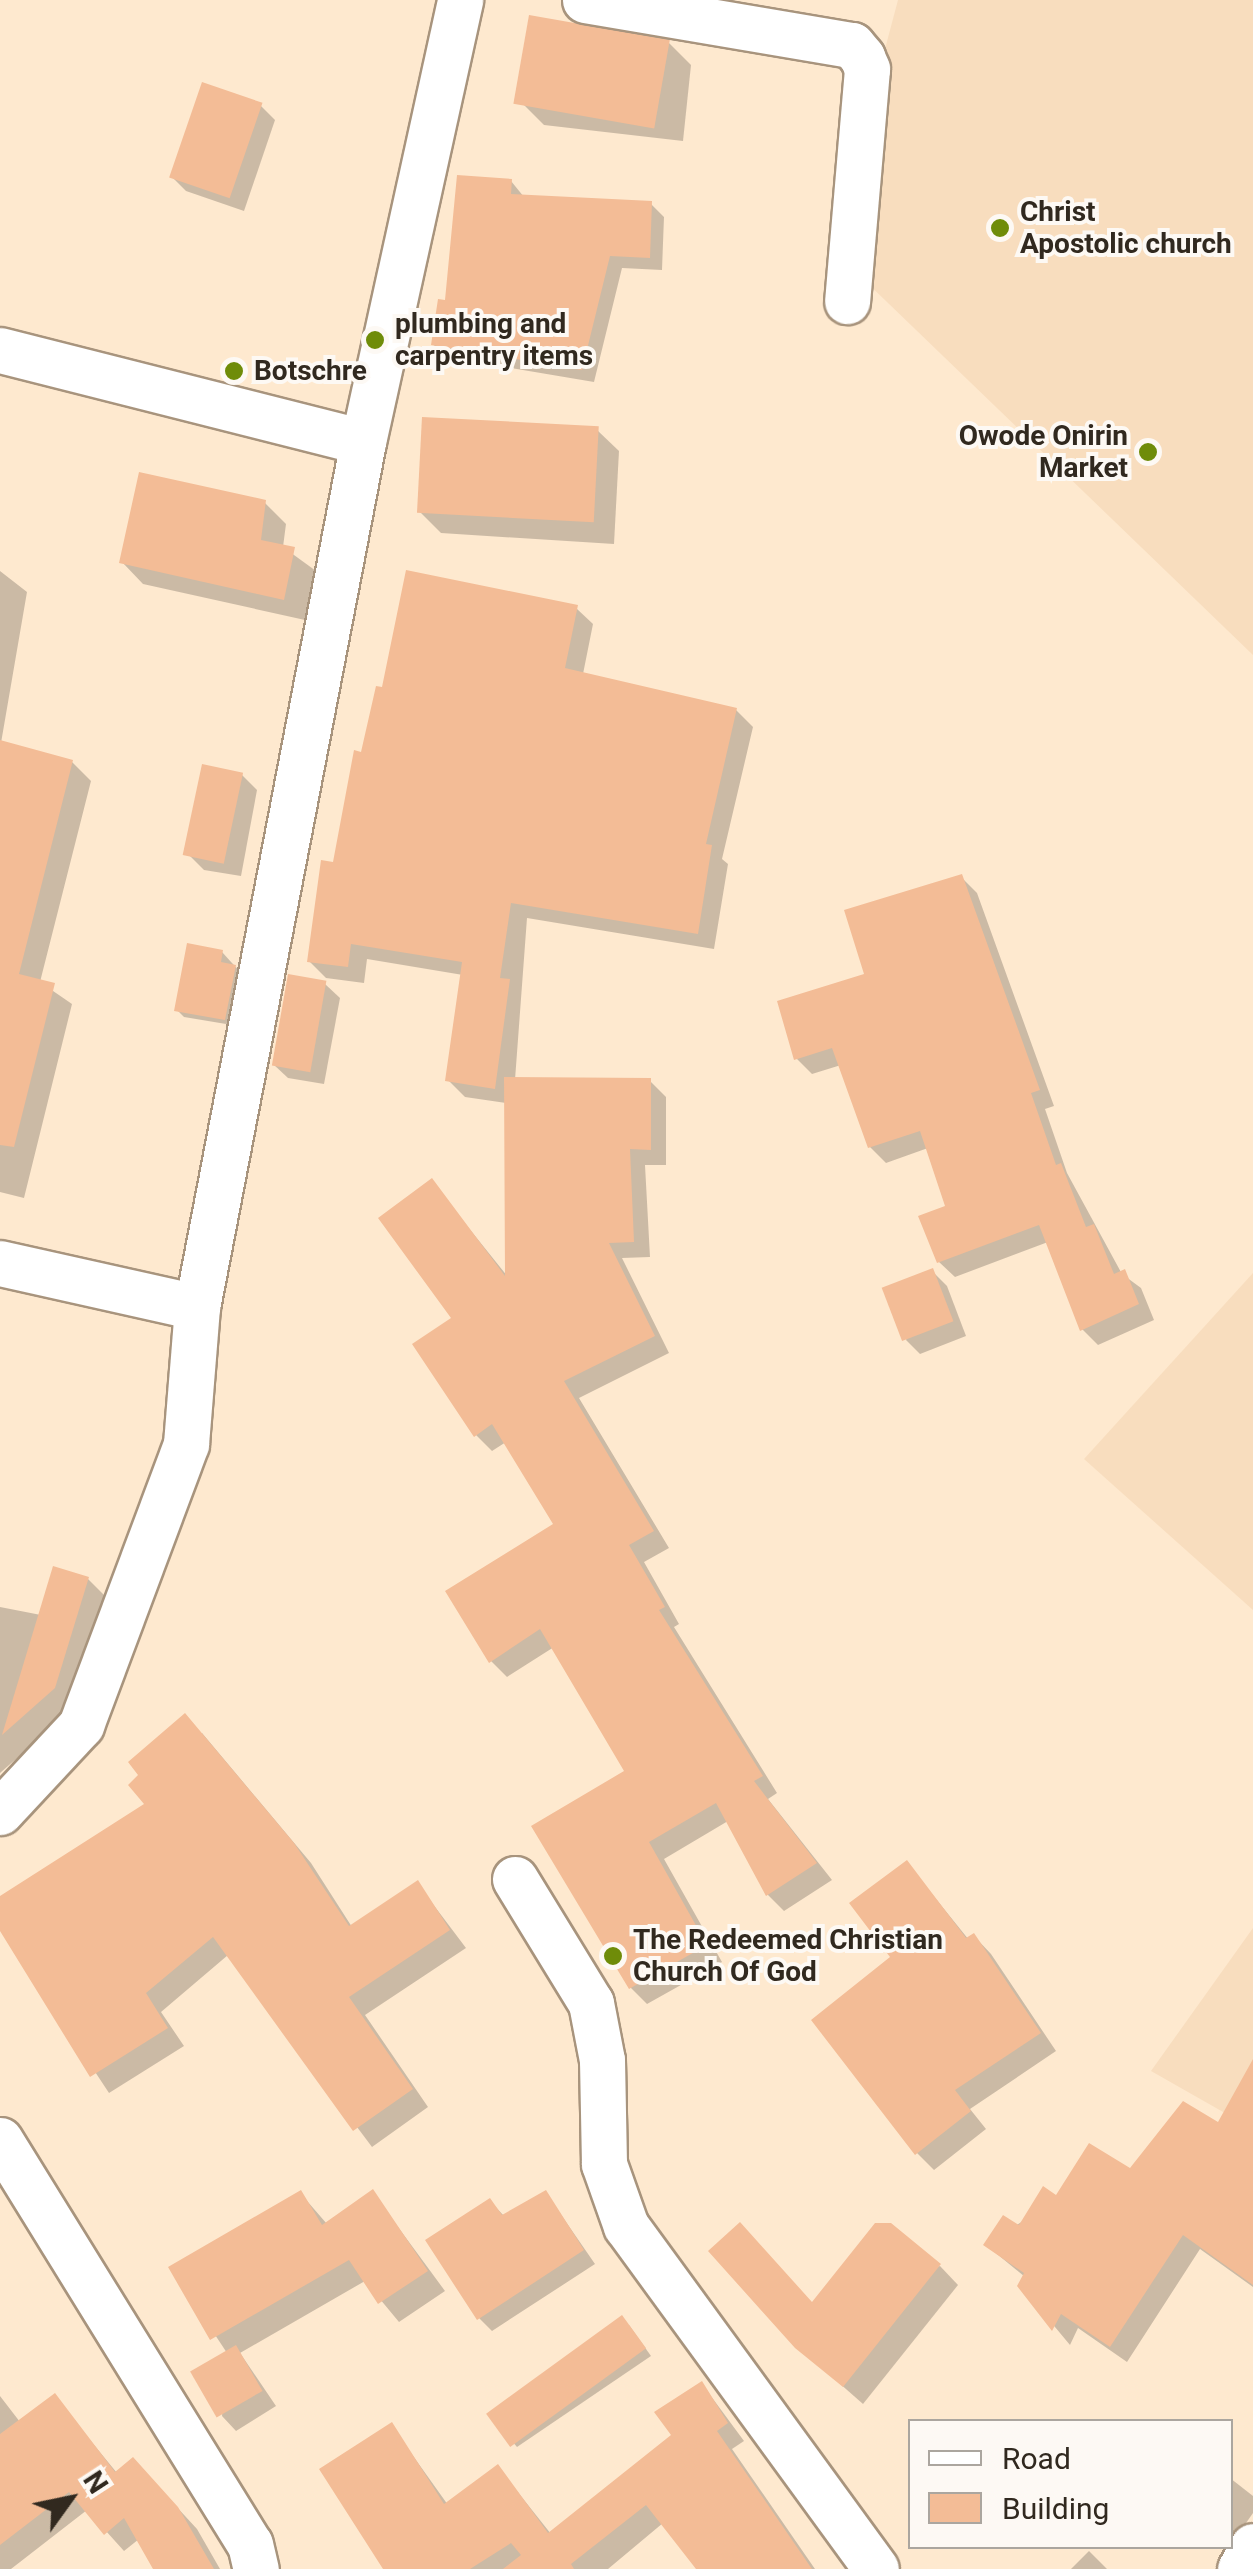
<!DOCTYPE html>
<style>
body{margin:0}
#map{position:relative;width:1253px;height:2569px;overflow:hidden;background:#fee9cf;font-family:Roboto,sans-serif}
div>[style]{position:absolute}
.built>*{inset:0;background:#f8ddbe}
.shadow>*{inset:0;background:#0003}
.building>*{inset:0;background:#f3bc96;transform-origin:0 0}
.roads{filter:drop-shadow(2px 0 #a8947d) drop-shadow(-2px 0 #a8947d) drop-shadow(0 2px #a8947d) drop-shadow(0 -2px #a8947d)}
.street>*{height:45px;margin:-22.5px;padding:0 22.5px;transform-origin:22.5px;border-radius:22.5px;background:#fff}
.dots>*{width:28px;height:28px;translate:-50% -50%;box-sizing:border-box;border:5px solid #fdf9f4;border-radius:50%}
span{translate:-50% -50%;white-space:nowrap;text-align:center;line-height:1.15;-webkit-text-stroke:8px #fdf9f4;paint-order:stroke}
.poi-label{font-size:28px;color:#31291f;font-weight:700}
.left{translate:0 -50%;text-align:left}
.right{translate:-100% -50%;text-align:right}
.legend{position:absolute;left:908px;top:2419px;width:325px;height:130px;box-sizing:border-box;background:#fdf9f4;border:2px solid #aba69f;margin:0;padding:12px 18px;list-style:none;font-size:30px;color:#31291f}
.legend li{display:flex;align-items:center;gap:20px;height:50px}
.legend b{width:50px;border:2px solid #aba69f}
.north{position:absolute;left:20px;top:2449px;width:100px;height:100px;-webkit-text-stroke:8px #fdf9f4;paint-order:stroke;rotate:57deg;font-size:28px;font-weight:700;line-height:40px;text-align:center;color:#31291f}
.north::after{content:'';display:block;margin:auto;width:35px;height:45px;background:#31291f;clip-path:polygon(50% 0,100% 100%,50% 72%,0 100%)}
</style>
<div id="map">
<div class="built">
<i style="clip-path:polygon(898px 0,1253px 0,1253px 655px,832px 249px)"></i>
<i style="clip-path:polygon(1253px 1273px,1253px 1610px,1084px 1459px)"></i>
<i style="clip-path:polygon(1253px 1928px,1253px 2129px,1151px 2071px)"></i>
</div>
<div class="shadow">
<i style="clip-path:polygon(669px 43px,691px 65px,683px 141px,544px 125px,523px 104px)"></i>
<i style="clip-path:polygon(261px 106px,275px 120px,244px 211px,186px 191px,172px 177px)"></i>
<i style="clip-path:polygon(511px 181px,524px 197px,651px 204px,664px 217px,662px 270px,622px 268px,594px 382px,446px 357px,433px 344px)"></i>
<i style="clip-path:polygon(597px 430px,619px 451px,614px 544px,441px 533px,420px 512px)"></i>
<i style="clip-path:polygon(265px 503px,286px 524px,283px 547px,316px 571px,305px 620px,143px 584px,122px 562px)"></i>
<i style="clip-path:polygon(0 571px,27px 592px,1px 743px,72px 762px,91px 781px,40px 982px,72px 1004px,24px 1198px,0 1192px)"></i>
<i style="clip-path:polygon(576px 608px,593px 624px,583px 674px,736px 710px,753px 727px,722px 859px,728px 864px,714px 949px,527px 918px,515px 1080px,650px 1081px,666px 1097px,666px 1165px,645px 1165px,650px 1257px,622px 1258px,669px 1353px,579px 1398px,669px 1548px,644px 1562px,679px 1624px,674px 1627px,777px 1793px,768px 1799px,832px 1880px,784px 1911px,768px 1895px,728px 1821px,664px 1859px,722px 1962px,647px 2004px,631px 1988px,627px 1772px,554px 1647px,507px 1677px,491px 1661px,556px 1525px,506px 1442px,492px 1451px,476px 1435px,431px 1181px,508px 1277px,506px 1103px,465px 1097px,448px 1080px,463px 975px,367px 959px,364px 983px,326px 978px,309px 961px,384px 690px)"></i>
<i style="clip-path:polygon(242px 775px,257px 790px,241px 876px,204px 870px,189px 855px)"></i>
<i style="clip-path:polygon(961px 877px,977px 893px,1054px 1106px,1045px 1109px,1067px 1173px,1122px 1274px,1141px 1288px,1154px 1320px,1098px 1345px,1082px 1329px,1048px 1242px,955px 1277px,939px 1262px,948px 1207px,928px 1148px,886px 1163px,870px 1147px,841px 1065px,812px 1074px,796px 1058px)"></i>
<i style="clip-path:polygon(222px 952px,242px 974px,232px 1025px,184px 1017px,177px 1010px)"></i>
<i style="clip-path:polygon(325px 984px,340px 998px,324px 1084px,288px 1078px,273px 1064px)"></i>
<i style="clip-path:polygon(932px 1271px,947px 1286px,966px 1336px,920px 1354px,906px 1340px)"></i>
<i style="clip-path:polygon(88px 1579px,107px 1598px,74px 1708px,0 1773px,0 1607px,41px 1615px)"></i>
<i style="clip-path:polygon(202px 1733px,311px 1863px,352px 1927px,417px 1883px,466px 1948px,365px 2015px,428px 2107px,372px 2147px,228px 1955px,161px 2012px,184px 2046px,109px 2093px,0 1928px,0 1902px,148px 1805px)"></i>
<i style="clip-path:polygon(907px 1863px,969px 1940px,974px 1936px,991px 1954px,1056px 2051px,970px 2109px,986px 2129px,934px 2170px,917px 2153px,894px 1958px)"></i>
<i style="clip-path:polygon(1253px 2064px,1253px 2287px,1200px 2249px,1127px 2362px,1078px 2328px,1070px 2345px,1020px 2285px,1025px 2277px,986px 2245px,1057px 2199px,1131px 2171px,1219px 2125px)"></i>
<i style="clip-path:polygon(373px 2193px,445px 2291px,399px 2322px,365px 2281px,240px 2353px,276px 2406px,236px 2431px,222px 2416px,227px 2353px,171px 2268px,301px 2194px,327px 2224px)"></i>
<i style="clip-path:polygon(546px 2193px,595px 2264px,492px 2331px,479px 2318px,490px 2201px,505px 2217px)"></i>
<i style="clip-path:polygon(940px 2266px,958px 2285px,863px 2404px,797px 2346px,813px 2305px)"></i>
<i style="clip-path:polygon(629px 2325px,651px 2356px,517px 2447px,511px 2440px)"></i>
<i style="clip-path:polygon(702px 2384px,744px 2441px,732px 2449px,815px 2569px,699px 2569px,663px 2523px,608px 2569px,385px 2569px,391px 2425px,448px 2505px,498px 2467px,551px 2534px,674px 2436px)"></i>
<i style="clip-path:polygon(0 2396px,20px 2422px,54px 2396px,117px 2473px,151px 2479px,197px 2529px,220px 2569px,156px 2569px,139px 2539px,124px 2551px,87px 2510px,11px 2569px,0 2569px)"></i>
<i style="clip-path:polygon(1230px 2478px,1253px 2496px,1253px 2513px,1230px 2546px)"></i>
<i style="clip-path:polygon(1089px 2551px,1107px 2569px,1071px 2569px)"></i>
</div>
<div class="building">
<i style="left:529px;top:15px;width:143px;height:90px;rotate:10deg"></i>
<i style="left:202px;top:82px;width:64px;height:101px;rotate:19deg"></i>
<i style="clip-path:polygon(457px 175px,512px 179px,511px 194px,652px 201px,650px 258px,610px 256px,582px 370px,431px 345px,438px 299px,445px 300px)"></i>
<i style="left:422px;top:417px;width:177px;height:96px;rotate:3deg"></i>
<i style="clip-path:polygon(139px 472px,266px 500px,261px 540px,295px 547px,284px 600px,119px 563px)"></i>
<i style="clip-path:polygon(406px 570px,578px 605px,565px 668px,737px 708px,706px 844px,712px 845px,698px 934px,511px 903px,500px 978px,510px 979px,495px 1089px,445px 1081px,462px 962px,351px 944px,348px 967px,307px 962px,321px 860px,333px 862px,354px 750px,361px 752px,376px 686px,382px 687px)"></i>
<i style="clip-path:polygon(0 740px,73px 760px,19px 974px,55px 983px,14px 1147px,0 1145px)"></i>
<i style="left:202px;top:764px;width:42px;height:93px;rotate:12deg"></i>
<i style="clip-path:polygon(962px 874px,1040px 1090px,1031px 1093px,1056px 1165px,1061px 1163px,1086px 1227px,1094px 1224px,1114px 1274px,1125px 1269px,1139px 1304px,1080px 1331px,1039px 1225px,937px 1263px,918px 1216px,945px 1206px,920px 1131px,868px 1148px,832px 1048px,794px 1060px,777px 1001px,864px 974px,844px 910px)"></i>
<i style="clip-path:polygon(187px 943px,223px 950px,221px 962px,236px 965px,225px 1020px,174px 1011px)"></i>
<i style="left:288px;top:974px;width:39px;height:93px;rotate:10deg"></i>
<i style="clip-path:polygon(504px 1077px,651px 1078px,651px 1150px,630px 1149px,634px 1242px,609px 1243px,655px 1336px,564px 1381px,654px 1531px,629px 1545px,665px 1607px,659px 1610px,763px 1776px,754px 1781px,817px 1863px,766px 1896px,716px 1803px,649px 1842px,707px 1945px,629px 1989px,531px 1826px,624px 1771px,540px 1629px,489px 1663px,445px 1591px,553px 1524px,492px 1424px,474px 1437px,412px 1344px,451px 1318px,378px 1218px,432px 1178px,505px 1276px)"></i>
<i style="left:933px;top:1268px;width:57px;height:55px;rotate:69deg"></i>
<i style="clip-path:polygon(53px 1566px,89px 1577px,55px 1688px,2px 1735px)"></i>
<i style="clip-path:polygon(185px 1713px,294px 1843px,349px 1926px,418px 1880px,450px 1930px,349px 1997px,413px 2089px,353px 2131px,213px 1937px,146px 1993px,168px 2028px,90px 2077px,0 1931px,0 1896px,144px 1804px,128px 1785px,138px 1775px,128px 1762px)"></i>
<i style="clip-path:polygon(907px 1860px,966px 1938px,974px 1933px,1041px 2033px,955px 2090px,971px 2111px,915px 2155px,811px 2020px,890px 1957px,849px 1903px)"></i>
<i style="clip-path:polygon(1253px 2059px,1253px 2285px,1183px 2235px,1110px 2347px,1061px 2314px,1052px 2331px,1017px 2286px,1024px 2273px,983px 2245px,1003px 2215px,1019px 2225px,1043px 2186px,1056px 2195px,1089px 2143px,1130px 2168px,1183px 2101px,1218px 2122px)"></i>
<i style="clip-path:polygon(373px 2189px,428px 2271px,378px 2304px,349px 2260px,210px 2340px,168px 2267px,301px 2190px,322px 2225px)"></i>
<i style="clip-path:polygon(546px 2190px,584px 2250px,477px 2320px,425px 2240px,490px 2198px,502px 2215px)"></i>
<i style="clip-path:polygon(740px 2222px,812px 2302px,875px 2223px,891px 2223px,941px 2264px,843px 2387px,795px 2348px,708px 2251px)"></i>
<i style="left:622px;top:2315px;width:41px;height:168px;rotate:54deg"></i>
<i style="left:236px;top:2345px;width:53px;height:53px;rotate:60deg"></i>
<i style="clip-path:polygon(702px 2381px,728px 2423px,717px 2431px,812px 2569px,696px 2569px,646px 2505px,571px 2564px,574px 2569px,503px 2569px,521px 2555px,511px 2543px,470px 2569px,383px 2569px,319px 2469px,392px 2422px,444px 2504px,498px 2464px,548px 2533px,671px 2435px,654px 2412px)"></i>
<i style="clip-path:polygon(55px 2393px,115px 2472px,133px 2457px,178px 2507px,214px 2569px,153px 2569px,124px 2518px,104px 2535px,69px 2492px,0 2545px,0 2434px)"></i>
</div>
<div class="roads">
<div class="street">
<i style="left:585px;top:0;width:271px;rotate:9.6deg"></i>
<i style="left:852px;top:45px;width:16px;rotate:50deg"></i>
<i style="left:862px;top:57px;width:13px;rotate:67deg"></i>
<i style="left:867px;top:69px;width:233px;rotate:94.9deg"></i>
<i style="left:0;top:350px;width:374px;rotate:14.2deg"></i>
<i style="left:0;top:1263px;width:202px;rotate:12.6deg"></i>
<i style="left:0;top:1812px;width:119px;rotate:-47deg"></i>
<i style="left:81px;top:1725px;width:300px;rotate:-69.5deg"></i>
<i style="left:186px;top:1444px;width:137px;rotate:-85.4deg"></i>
<i style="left:197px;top:1307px;width:881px;rotate:-79.14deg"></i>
<i style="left:363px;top:442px;width:453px;rotate:-77.6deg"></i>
<i style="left:515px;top:1879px;width:145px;rotate:58.5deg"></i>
<i style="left:591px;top:2003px;width:58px;rotate:79.1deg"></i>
<i style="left:602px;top:2060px;width:104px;rotate:88.9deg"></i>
<i style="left:604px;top:2164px;width:66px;rotate:70.5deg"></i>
<i style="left:626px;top:2226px;width:424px;rotate:53.9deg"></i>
<i style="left:0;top:2140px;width:475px;rotate:58.3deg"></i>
<i style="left:250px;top:2544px;width:26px;rotate:77deg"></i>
<i style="left:1240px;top:2569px;width:26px;rotate:-61deg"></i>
</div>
</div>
<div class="dots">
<i style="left:1000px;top:228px;background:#6f8c09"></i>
<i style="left:375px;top:340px;background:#6f8c09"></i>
<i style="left:234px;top:371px;background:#6f8c09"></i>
<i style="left:1148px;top:452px;background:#6f8c09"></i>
<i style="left:613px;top:1956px;background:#6f8c09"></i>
</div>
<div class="poi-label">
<span class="left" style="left:1020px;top:228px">Christ<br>Apostolic church</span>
<span class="left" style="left:395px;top:340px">plumbing and<br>carpentry items</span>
<span class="left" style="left:254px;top:371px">Botschre</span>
<span class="right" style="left:1128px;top:452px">Owode Onirin<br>Market</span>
<span class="left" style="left:633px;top:1956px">The Redeemed Christian<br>Church Of God</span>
</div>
<ul class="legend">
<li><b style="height:12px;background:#fff"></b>Road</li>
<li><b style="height:28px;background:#f3bc96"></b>Building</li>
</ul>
<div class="north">N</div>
</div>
